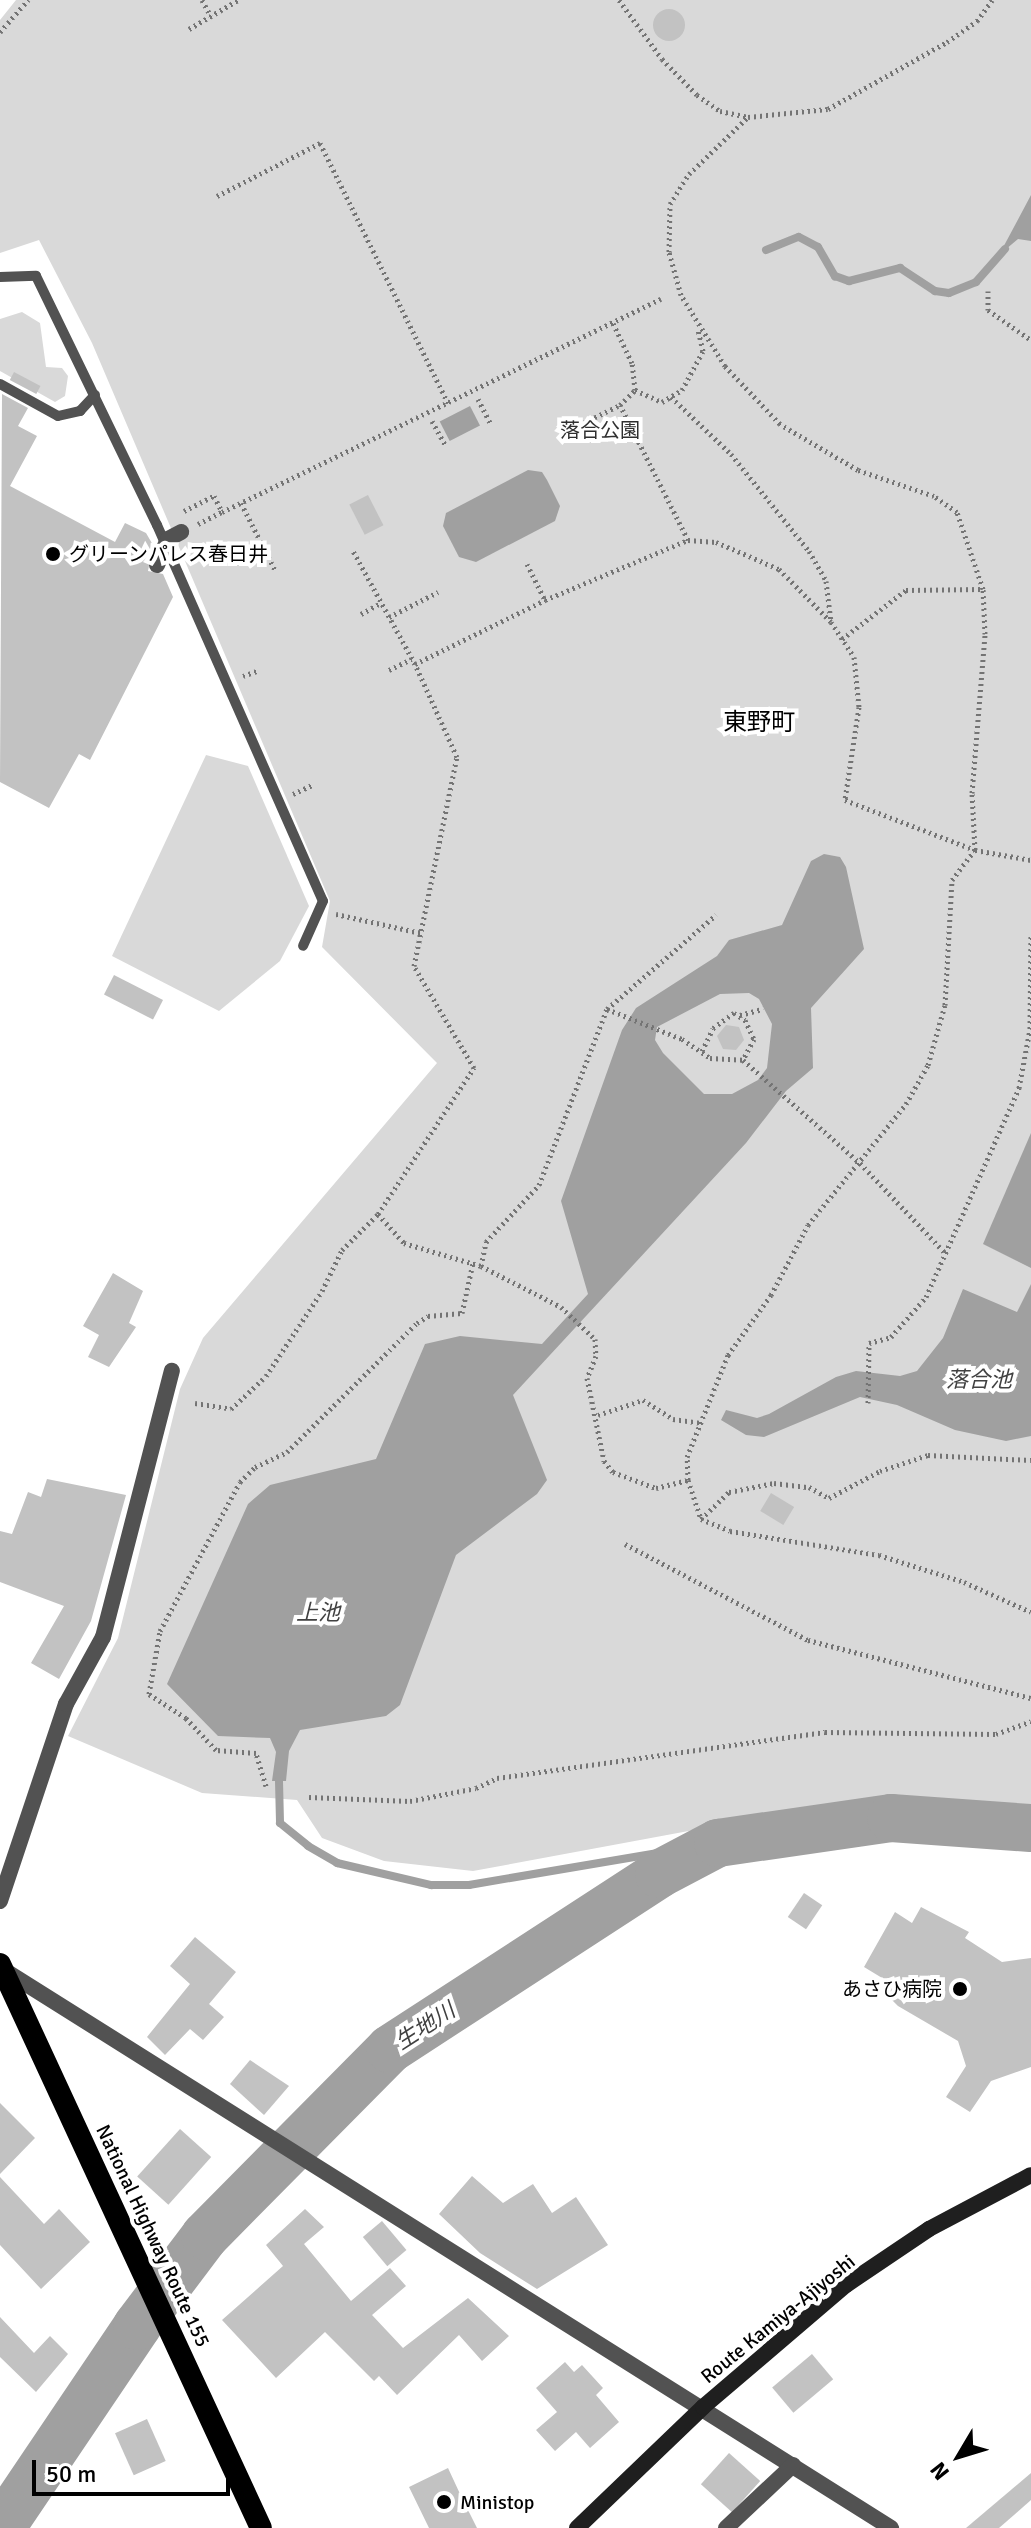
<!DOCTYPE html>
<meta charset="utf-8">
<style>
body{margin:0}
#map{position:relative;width:1031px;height:2528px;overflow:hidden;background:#fff;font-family:Signika,"Noto Sans JP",sans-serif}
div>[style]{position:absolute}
.green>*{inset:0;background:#d9d9d9}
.water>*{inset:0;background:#a0a0a0;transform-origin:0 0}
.stream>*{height:8px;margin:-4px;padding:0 4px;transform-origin:4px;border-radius:4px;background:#a0a0a0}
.river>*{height:48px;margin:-24px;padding:0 24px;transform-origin:24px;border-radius:24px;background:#a0a0a0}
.building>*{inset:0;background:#c2c2c2;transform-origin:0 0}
.round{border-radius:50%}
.path>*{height:5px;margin-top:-2.5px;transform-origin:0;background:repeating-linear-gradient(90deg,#747474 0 2px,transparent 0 6px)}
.service>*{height:10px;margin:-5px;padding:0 5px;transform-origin:5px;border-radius:5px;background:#525252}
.pedestrian>*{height:16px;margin:-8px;padding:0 8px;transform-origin:8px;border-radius:8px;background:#525252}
.minor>*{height:16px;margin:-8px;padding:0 8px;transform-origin:8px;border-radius:8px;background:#525252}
.secondary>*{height:16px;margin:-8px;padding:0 8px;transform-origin:8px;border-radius:8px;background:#1f1f1f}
.trunk>*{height:22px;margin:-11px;padding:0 11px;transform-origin:11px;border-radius:11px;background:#000}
.dots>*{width:22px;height:22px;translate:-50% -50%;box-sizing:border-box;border:4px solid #fff;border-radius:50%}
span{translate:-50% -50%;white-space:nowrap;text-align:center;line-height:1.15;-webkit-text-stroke:8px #fff;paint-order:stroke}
.park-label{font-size:20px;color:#303030}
.poi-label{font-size:20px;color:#000}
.left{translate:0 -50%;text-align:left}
.right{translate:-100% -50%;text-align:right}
.street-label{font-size:20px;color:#000}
.water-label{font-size:22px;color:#414141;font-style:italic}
.quarter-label{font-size:24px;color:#000}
.north{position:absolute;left:919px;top:2416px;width:80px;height:80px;-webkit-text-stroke:6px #fff;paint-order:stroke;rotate:232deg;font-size:22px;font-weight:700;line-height:32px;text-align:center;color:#000}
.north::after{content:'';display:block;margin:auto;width:28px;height:36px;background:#000;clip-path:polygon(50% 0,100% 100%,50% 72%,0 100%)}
.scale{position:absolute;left:32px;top:2460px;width:198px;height:36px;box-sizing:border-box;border:4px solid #000;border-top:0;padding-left:10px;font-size:24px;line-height:28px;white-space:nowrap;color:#000;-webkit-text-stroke:6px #fff;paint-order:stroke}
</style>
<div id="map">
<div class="green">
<i style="clip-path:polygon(16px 0,1031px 0,1031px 1808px,868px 1804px,780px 1814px,473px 1871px,384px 1861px,322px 1838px,297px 1800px,202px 1793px,68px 1736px,118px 1638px,180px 1389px,203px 1338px,437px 1063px,322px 947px,330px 901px,92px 343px,39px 240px,0 253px,0 20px)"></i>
<i style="clip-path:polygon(22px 312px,40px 323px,46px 367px,62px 368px,68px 376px,65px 396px,55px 402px,0 371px,0 319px)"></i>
<i style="clip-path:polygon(206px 755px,248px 766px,309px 906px,280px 961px,219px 1011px,112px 956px)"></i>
</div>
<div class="water">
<i style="clip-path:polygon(1031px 195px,1031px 241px,1018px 239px,999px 255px)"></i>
<i style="left:470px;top:406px;width:22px;height:34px;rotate:63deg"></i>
<i style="clip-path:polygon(528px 470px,542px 472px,547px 480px,560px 506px,555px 521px,476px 562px,459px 557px,443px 526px,446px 513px)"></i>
<i style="clip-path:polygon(evenodd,824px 854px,840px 857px,846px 867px,864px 949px,811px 1008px,813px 1068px,786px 1091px,746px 1143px,513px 1395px,547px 1480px,537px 1494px,456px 1555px,400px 1705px,386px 1716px,300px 1730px,289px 1751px,286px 1781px,272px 1781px,276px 1752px,270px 1738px,218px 1736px,167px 1684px,248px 1504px,270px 1485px,376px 1459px,425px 1344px,460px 1336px,542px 1344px,588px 1294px,561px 1201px,622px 1030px,636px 1008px,717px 956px,729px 940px,782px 925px,811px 861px,824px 854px,749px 993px,759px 999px,772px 1024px,767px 1068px,758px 1080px,732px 1094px,704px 1094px,663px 1053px,655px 1040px,657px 1027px,720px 994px,749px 993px)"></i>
<i style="clip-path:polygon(1031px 1133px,1031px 1268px,983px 1244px)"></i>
<i style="clip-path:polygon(1031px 1284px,1031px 1436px,1006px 1441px,955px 1430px,897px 1405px,860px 1397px,764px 1437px,746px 1435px,721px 1420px,726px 1410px,757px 1418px,769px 1414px,836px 1377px,856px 1371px,900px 1376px,917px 1371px,943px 1338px,963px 1289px,1017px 1312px)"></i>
</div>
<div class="stream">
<i style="left:766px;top:250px;width:35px;rotate:-22deg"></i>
<i style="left:799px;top:237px;width:21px;rotate:28deg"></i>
<i style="left:818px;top:247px;width:34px;rotate:60deg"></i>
<i style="left:835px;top:276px;width:15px;rotate:20deg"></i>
<i style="left:849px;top:281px;width:53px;rotate:-14.3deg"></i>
<i style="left:900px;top:268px;width:42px;rotate:33.3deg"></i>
<i style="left:935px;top:291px;width:14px;rotate:8deg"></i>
<i style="left:949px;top:293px;width:29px;rotate:-22deg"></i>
<i style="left:976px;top:282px;width:44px;rotate:-48.7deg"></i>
<i style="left:279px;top:1781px;width:42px;rotate:88.6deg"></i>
<i style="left:280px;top:1823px;width:36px;rotate:39deg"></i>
<i style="left:308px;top:1846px;width:34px;rotate:30deg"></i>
<i style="left:337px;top:1863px;width:97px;rotate:13.2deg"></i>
<i style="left:431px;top:1885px;width:38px"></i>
<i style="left:469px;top:1885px;width:253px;rotate:-9.6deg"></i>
</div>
<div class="river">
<i style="left:1px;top:2528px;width:244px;rotate:-56deg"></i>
<i style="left:137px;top:2326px;width:113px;rotate:-52.9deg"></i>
<i style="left:205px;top:2236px;width:263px;rotate:-45.3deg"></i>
<i style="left:390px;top:2049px;width:321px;rotate:-33deg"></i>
<i style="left:659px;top:1874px;width:67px;rotate:-27.7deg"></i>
<i style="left:718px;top:1843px;width:175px;rotate:-8.2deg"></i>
<i style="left:891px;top:1818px;width:140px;rotate:4.1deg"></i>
</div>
<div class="building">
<i class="round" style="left:653px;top:9px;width:32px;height:32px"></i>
<i style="left:14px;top:372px;width:30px;height:9px;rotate:28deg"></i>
<i style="clip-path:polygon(2px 394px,28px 408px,18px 426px,37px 436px,10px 486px,115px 542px,125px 523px,146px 533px,153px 545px,148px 571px,163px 574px,173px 597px,90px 760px,79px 754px,49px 808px,0 782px)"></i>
<i style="left:368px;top:495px;width:34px;height:21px;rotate:63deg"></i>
<i style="left:114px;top:975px;width:55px;height:22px;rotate:27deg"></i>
<i style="clip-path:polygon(726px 1025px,739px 1027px,744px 1040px,736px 1050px,723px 1049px,717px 1036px)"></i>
<i style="clip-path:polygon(113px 1273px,143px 1291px,129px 1323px,136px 1327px,109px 1367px,88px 1357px,99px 1335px,83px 1326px)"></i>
<i style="clip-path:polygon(47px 1479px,126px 1495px,91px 1621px,59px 1679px,31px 1663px,64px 1606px,0 1582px,0 1531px,12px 1534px,28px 1492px,41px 1497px)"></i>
<i style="left:771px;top:1493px;width:27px;height:21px;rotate:31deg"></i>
<i style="left:804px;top:1893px;width:22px;height:29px;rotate:34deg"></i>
<i style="clip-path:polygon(921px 1907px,969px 1932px,965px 1938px,1002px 1962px,1031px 1958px,1031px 2067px,991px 2081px,970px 2112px,946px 2097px,966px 2066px,958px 2041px,898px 2006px,886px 1994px,892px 1984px,864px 1967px,895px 1912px,912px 1923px)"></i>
<i style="clip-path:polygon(195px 1937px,236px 1972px,209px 2004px,224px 2017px,203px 2040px,190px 2029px,165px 2055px,147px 2037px,190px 1984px,170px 1966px)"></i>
<i style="clip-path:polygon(250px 2060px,289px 2086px,264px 2115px,230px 2084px)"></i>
<i style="clip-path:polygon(0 2103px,35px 2138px,0 2174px)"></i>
<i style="left:180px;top:2129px;width:42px;height:64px;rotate:42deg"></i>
<i style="clip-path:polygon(472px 2176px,503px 2203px,533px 2184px,552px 2213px,576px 2197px,608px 2245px,537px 2289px,480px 2253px,439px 2214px)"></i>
<i style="clip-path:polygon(0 2177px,44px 2224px,59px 2209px,90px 2242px,41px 2289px,0 2245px)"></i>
<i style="clip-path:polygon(305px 2209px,324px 2227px,304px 2244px,351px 2301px,390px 2268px,406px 2286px,372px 2315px,403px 2348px,468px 2298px,509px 2336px,482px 2361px,459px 2335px,397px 2395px,379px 2376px,374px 2381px,325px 2332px,276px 2378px,222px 2320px,283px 2266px,266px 2245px)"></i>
<i style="left:382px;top:2221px;width:38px;height:25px;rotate:50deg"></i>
<i style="clip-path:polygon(0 2317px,34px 2353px,50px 2336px,68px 2354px,36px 2392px,0 2357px)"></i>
<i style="left:812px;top:2354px;width:33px;height:52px;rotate:50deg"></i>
<i style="clip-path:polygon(565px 2362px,574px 2372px,582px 2365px,603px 2388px,596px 2395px,619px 2422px,590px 2448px,576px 2432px,555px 2451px,536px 2430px,557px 2412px,536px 2388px)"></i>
<i style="left:147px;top:2419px;width:46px;height:35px;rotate:66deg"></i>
<i style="left:729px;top:2453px;width:42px;height:42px;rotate:42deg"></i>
<i style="clip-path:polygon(448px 2468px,461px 2496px,477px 2528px,429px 2528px,409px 2487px)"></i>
<i style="clip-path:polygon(1031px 2473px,1031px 2500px,999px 2528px,966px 2528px)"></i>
</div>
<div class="path">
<i style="left:202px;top:0;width:18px;rotate:61deg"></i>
<i style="left:619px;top:0;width:73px;rotate:53.9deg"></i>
<i style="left:662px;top:59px;width:50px;rotate:45.8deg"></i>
<i style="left:697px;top:95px;width:28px;rotate:35deg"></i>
<i style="left:720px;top:111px;width:29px;rotate:12deg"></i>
<i style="left:748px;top:117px;width:80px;rotate:-5.7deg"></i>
<i style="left:828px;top:109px;width:137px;rotate:-29.4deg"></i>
<i style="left:947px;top:42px;width:37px;rotate:-35deg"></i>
<i style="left:977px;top:21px;width:26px;rotate:-54deg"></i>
<i style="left:189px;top:29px;width:57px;rotate:-30.6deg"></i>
<i style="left:0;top:32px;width:43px;rotate:-48.8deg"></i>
<i style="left:217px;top:196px;width:116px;rotate:-27.2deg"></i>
<i style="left:320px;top:143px;width:290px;rotate:63.8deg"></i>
<i style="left:988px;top:291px;width:19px;rotate:90deg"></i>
<i style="left:988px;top:310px;width:52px;rotate:34.9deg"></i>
<i style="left:635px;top:390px;width:30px;rotate:24deg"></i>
<i style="left:662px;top:402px;width:23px;rotate:-31deg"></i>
<i style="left:682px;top:390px;width:44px;rotate:-61.7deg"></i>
<i style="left:703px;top:351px;width:23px;rotate:-103deg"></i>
<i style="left:671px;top:397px;width:83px;rotate:43.5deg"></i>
<i style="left:731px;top:454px;width:124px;rotate:51.2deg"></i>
<i style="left:809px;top:551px;width:34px;rotate:60deg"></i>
<i style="left:826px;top:581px;width:41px;rotate:83deg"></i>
<i style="left:478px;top:399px;width:28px;rotate:63deg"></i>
<i style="left:432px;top:421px;width:29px;rotate:61deg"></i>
<i style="left:573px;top:428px;width:52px;rotate:-26.1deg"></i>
<i style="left:241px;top:503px;width:75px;rotate:63.1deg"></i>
<i style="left:184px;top:511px;width:34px;rotate:-27deg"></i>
<i style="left:214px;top:496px;width:18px;rotate:63deg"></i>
<i style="left:222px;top:512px;width:488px;rotate:-25.9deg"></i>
<i style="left:198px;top:524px;width:27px;rotate:-27deg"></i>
<i style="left:688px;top:540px;width:28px;rotate:4deg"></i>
<i style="left:716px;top:542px;width:69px;rotate:23.2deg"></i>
<i style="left:779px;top:569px;width:74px;rotate:45.5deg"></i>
<i style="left:831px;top:622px;width:42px;rotate:56.7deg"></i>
<i style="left:854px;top:657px;width:50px;rotate:84.3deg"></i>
<i style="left:859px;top:707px;width:94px;rotate:98.6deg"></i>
<i style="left:845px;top:800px;width:139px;rotate:21deg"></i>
<i style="left:975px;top:850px;width:57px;rotate:10.1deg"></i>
<i style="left:527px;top:564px;width:40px;rotate:63.4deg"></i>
<i style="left:361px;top:614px;width:23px;rotate:-29deg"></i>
<i style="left:389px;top:617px;width:55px;rotate:-27deg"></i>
<i style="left:842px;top:639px;width:81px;rotate:-37.4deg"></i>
<i style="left:906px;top:590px;width:77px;rotate:-0.7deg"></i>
<i style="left:415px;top:664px;width:145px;rotate:-26.2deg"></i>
<i style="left:545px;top:600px;width:155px;rotate:-22.8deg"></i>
<i style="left:688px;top:540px;width:151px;rotate:-116.7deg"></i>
<i style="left:620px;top:405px;width:21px;rotate:-45deg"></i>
<i style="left:635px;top:390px;width:27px;rotate:-96deg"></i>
<i style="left:632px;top:363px;width:44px;rotate:-115.4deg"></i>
<i style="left:389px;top:670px;width:25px;rotate:-26deg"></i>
<i style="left:243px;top:676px;width:15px;rotate:-20deg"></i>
<i style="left:293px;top:794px;width:21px;rotate:-25deg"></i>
<i style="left:336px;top:914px;width:87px;rotate:12.6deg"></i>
<i style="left:607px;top:1009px;width:81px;rotate:21.8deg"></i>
<i style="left:682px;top:1039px;width:34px;rotate:34deg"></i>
<i style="left:710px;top:1058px;width:33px;rotate:3deg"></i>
<i style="left:743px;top:1060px;width:156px;rotate:41.4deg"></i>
<i style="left:860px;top:1163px;width:125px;rotate:46.6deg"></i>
<i style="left:740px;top:1015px;width:24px;rotate:-15deg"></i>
<i style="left:702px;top:1051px;width:25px;rotate:-64deg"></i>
<i style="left:713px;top:1028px;width:26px;rotate:-36deg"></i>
<i style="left:734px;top:1013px;width:13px;rotate:32deg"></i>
<i style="left:745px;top:1020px;width:21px;rotate:65deg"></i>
<i style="left:754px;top:1039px;width:24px;rotate:118deg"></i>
<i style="left:378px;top:1214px;width:39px;rotate:48deg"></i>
<i style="left:404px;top:1243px;width:80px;rotate:16.6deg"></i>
<i style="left:481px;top:1266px;width:90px;rotate:27.1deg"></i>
<i style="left:561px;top:1307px;width:47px;rotate:43.3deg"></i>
<i style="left:595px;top:1339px;width:17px;rotate:87deg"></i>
<i style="left:596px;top:1356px;width:24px;rotate:112deg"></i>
<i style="left:587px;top:1378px;width:85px;rotate:78.4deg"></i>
<i style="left:604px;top:1461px;width:14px;rotate:51deg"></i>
<i style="left:613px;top:1472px;width:46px;rotate:20.4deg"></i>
<i style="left:656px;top:1488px;width:33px;rotate:-14deg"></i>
<i style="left:688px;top:1480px;width:41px;rotate:71.6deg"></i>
<i style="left:701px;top:1519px;width:39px;rotate:-44deg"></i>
<i style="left:729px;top:1492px;width:46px;rotate:-11.3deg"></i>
<i style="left:774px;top:1483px;width:35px;rotate:7deg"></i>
<i style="left:809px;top:1487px;width:23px;rotate:29deg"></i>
<i style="left:829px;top:1498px;width:58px;rotate:-27.9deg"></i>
<i style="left:880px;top:1471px;width:51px;rotate:-18.4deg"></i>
<i style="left:928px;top:1455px;width:103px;rotate:2.8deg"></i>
<i style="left:481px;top:1266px;width:25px;rotate:-78deg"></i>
<i style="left:486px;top:1242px;width:78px;rotate:-47.1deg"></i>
<i style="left:539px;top:1185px;width:189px;rotate:-68.9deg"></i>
<i style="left:607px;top:1009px;width:144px;rotate:-40.8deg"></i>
<i style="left:195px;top:1403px;width:36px;rotate:9deg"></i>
<i style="left:231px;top:1409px;width:48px;rotate:-43.3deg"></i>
<i style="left:266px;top:1376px;width:102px;rotate:-56.6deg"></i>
<i style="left:322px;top:1291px;width:46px;rotate:-64deg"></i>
<i style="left:342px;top:1250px;width:51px;rotate:-45deg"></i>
<i style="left:378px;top:1214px;width:175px;rotate:-56.7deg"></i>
<i style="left:474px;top:1068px;width:118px;rotate:-120.5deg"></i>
<i style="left:414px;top:966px;width:213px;rotate:-78.4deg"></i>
<i style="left:457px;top:757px;width:102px;rotate:-114.3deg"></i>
<i style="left:415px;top:664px;width:131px;rotate:-118.7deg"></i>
<i style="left:868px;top:1403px;width:60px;rotate:-89deg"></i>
<i style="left:869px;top:1343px;width:23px;rotate:-15deg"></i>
<i style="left:891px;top:1337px;width:53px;rotate:-48.8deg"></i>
<i style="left:926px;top:1297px;width:229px;rotate:-66deg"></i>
<i style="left:1019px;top:1088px;width:60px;rotate:-79.4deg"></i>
<i style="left:1030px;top:1029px;width:94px;rotate:-89.4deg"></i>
<i style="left:598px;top:1415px;width:47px;rotate:-18.4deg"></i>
<i style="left:643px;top:1400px;width:36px;rotate:32deg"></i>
<i style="left:673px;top:1419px;width:28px;rotate:8deg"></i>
<i style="left:688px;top:1480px;width:23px;rotate:-92deg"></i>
<i style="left:687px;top:1457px;width:110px;rotate:-68.1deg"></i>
<i style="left:728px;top:1355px;width:74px;rotate:-54.4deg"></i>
<i style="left:771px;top:1295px;width:79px;rotate:-62.1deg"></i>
<i style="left:808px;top:1225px;width:156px;rotate:-51deg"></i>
<i style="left:906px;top:1104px;width:45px;rotate:-60.6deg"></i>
<i style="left:928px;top:1065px;width:62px;rotate:-74.2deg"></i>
<i style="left:945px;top:1005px;width:125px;rotate:-86.8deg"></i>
<i style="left:952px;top:880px;width:38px;rotate:-53deg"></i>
<i style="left:975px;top:850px;width:57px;rotate:-93deg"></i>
<i style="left:972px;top:793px;width:160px;rotate:-85.3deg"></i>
<i style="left:985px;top:634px;width:45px;rotate:-92.5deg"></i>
<i style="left:983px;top:589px;width:81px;rotate:-108.7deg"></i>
<i style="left:957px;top:512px;width:28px;rotate:-145deg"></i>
<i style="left:934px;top:496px;width:80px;rotate:-161.1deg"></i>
<i style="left:858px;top:470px;width:91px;rotate:-149.5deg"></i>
<i style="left:780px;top:424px;width:80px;rotate:-133.5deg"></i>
<i style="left:725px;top:366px;width:84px;rotate:-121.8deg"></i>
<i style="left:681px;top:295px;width:45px;rotate:-105.6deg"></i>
<i style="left:669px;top:252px;width:48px;rotate:-88.8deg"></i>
<i style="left:670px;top:204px;width:36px;rotate:-58deg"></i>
<i style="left:689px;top:174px;width:82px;rotate:-44deg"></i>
<i style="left:701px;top:1519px;width:31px;rotate:22deg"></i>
<i style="left:730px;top:1531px;width:151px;rotate:9.2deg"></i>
<i style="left:879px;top:1555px;width:89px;rotate:17.6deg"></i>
<i style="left:964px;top:1582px;width:73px;rotate:24.1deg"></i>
<i style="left:625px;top:1544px;width:207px;rotate:27.7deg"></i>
<i style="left:808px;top:1640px;width:230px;rotate:14.6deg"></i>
<i style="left:266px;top:1786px;width:34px;rotate:-107deg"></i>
<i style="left:256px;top:1753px;width:40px;rotate:-175.7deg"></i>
<i style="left:216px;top:1750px;width:44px;rotate:-133.2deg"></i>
<i style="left:186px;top:1718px;width:44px;rotate:-147deg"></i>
<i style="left:149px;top:1694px;width:64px;rotate:-80.1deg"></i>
<i style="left:160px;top:1631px;width:169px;rotate:-61.8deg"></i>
<i style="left:240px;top:1482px;width:21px;rotate:-45deg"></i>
<i style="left:255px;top:1467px;width:35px;rotate:-25deg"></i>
<i style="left:287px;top:1452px;width:183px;rotate:-44.8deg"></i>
<i style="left:417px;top:1323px;width:13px;rotate:-32deg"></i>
<i style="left:428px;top:1316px;width:34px;rotate:-5deg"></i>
<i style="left:462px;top:1313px;width:51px;rotate:-77.6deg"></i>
<i style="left:309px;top:1797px;width:101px;rotate:2.3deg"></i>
<i style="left:410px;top:1801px;width:67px;rotate:-11.1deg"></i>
<i style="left:476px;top:1788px;width:23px;rotate:-25deg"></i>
<i style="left:497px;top:1778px;width:331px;rotate:-8deg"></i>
<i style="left:825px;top:1732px;width:171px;rotate:0.7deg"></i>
<i style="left:996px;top:1734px;width:37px;rotate:-20deg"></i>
</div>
<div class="service">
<i style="left:0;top:277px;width:36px;rotate:-2deg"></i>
<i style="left:36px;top:276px;width:277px;rotate:64.1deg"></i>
<i style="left:157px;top:525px;width:411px;rotate:66.2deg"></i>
<i style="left:323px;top:901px;width:49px;rotate:114deg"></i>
<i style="left:0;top:384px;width:66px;rotate:28.9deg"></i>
<i style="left:58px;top:416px;width:23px;rotate:-13deg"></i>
<i style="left:80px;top:411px;width:22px;rotate:-47deg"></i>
</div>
<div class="pedestrian">
<i style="left:157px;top:565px;width:28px;rotate:-67deg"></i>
<i style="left:168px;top:539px;width:15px;rotate:-28deg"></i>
</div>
<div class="minor">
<i style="left:0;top:1901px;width:208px;rotate:-71.5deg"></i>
<i style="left:66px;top:1704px;width:77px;rotate:-61.1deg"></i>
<i style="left:103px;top:1637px;width:275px;rotate:-75.5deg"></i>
<i style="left:4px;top:1970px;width:1048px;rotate:32.17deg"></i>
<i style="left:726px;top:2528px;width:92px;rotate:-43.2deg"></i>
</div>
<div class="secondary">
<i style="left:577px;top:2528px;width:175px;rotate:-43.8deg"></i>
<i style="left:703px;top:2407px;width:188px;rotate:-40.5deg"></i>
<i style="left:846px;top:2285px;width:100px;rotate:-34deg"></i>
<i style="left:929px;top:2229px;width:115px;rotate:-27.9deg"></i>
</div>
<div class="trunk">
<i style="left:0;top:1964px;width:621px;rotate:65.17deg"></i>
</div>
<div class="dots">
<i style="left:53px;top:554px;background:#000"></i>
<i style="left:960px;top:1989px;background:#000"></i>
<i style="left:444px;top:2502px;background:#000"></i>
</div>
<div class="park-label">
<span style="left:600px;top:430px">落合公園</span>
</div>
<div class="poi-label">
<span class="left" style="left:69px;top:554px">グリーンパレス春日井</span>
<span class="right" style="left:942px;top:1989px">あさひ病院</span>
<span class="left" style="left:460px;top:2502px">Ministop</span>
</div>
<div class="street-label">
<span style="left:153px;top:2236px;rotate:65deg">National Highway Route 155</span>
<span style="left:778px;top:2319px;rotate:-39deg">Route Kamiya-Ajiyoshi</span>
</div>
<div class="water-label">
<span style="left:979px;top:1380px">落合池</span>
<span style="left:318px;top:1613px">上池</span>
<span style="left:425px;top:2026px;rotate:-33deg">生地川</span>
</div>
<div class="quarter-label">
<span style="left:759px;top:723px">東野町</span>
</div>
<div class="north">N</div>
<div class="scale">50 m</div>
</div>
